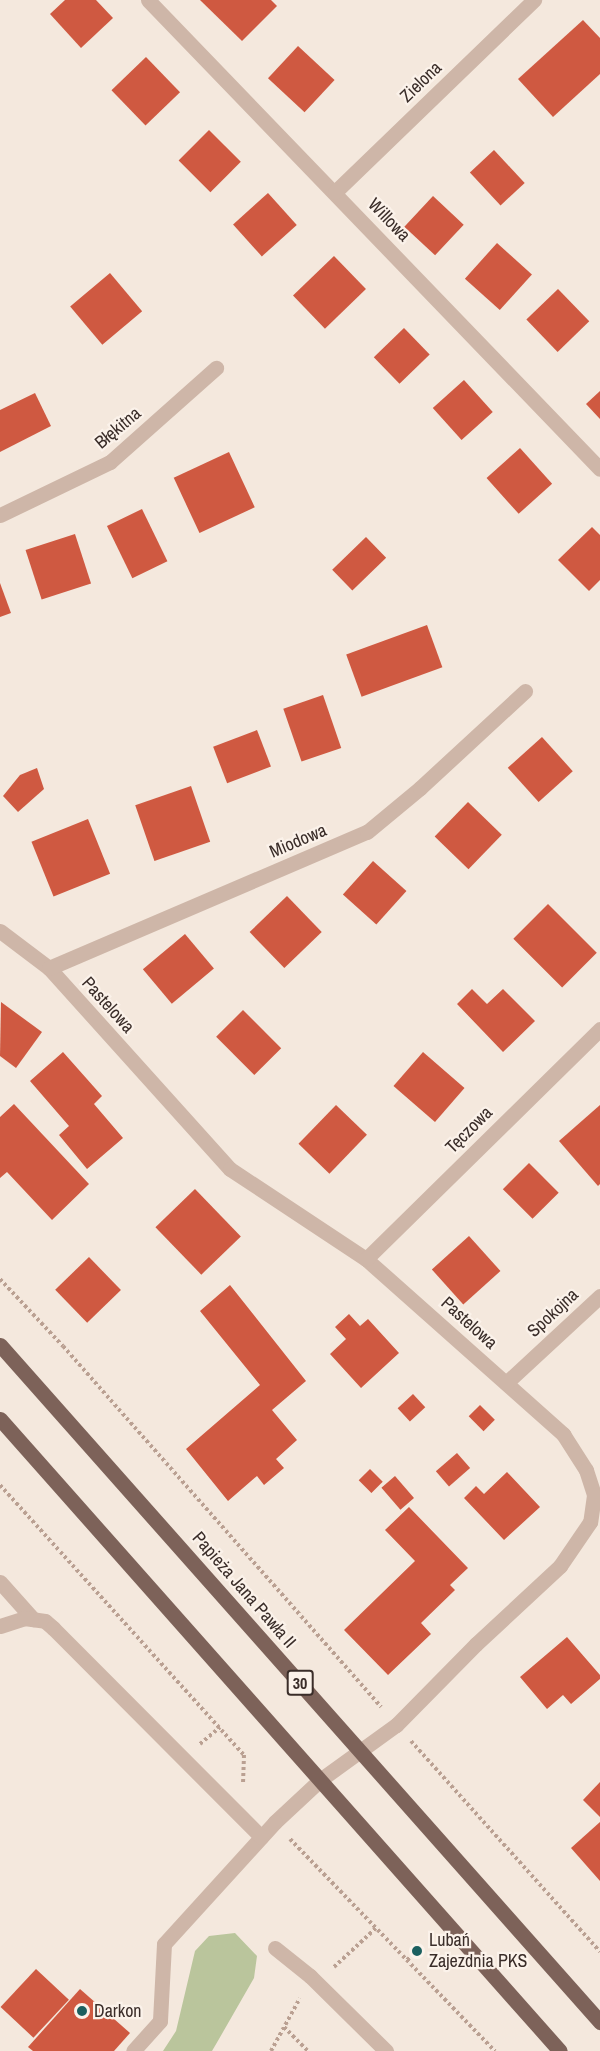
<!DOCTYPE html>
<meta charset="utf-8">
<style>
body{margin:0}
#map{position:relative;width:600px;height:2051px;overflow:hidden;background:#f4e8dd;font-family:"Archivo Narrow",sans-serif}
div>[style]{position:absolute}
.green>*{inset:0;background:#bac59c}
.building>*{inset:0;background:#cf5941;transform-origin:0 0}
.path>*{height:4px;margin-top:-2px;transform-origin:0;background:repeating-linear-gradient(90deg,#baa092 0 3px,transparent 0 6px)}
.minor>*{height:15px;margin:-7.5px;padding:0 7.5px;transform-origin:7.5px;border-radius:7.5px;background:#ceb6a8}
.major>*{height:15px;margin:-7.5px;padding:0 7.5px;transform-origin:7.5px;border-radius:7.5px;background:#7d6259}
.dots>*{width:16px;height:16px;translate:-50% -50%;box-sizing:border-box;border:3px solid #fbf2ea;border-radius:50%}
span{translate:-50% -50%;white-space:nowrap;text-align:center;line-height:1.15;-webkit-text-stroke:4.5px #fbf2ea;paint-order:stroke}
.shield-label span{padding:2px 4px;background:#fbf2ea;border:2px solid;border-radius:4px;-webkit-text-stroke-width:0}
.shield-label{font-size:16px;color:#3a2d29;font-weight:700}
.street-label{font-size:18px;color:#3a2d29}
.poi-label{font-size:18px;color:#3a2d29}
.left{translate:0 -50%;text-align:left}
</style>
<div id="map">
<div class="green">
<i style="clip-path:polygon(235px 1933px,257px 1956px,254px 1978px,219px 2039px,212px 2051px,163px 2051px,176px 2031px,195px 1951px,209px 1936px)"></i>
</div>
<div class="building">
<i style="clip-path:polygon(65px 0,96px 0,113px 18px,81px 48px,50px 14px)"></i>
<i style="clip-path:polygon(200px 0,271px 0,277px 6px,242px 41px)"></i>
<i style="clip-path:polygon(583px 20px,600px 38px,600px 74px,553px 117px,518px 79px)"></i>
<i style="left:298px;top:46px;width:50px;height:44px;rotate:43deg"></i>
<i style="left:146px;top:57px;width:49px;height:48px;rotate:46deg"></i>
<i style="left:209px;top:130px;width:45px;height:43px;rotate:45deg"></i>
<i style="left:494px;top:150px;width:45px;height:33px;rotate:47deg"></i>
<i style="left:268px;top:193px;width:43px;height:47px;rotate:48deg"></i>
<i style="left:433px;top:196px;width:42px;height:42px;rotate:43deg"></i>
<i style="left:497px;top:243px;width:47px;height:48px;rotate:42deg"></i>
<i style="left:334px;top:256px;width:46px;height:57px;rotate:46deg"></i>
<i style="left:110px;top:273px;width:50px;height:52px;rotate:50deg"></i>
<i style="left:558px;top:289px;width:45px;height:44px;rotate:46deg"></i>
<i style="left:404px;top:328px;width:37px;height:42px;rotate:46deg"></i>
<i style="left:464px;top:380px;width:43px;height:42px;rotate:48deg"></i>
<i style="clip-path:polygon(600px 391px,600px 419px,586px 404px)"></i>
<i style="clip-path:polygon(35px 393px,51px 426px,0 452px,0 410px)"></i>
<i style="left:520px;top:448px;width:48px;height:45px;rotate:48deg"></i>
<i style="left:229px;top:452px;width:61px;height:61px;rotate:65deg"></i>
<i style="left:142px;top:509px;width:58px;height:39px;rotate:64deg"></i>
<i style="clip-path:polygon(592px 527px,600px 535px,600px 580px,589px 591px,558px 560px)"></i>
<i style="left:75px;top:534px;width:52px;height:52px;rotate:72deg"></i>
<i style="left:366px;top:537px;width:29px;height:47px;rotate:46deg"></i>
<i style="clip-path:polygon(0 583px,11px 613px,0 617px)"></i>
<i style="left:427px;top:625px;width:45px;height:86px;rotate:70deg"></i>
<i style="left:323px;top:695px;width:56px;height:42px;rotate:71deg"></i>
<i style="left:257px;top:730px;width:39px;height:47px;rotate:69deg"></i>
<i style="left:542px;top:737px;width:46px;height:46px;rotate:48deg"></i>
<i style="clip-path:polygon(37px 768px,44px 789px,18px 812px,3px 796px,20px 775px)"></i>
<i style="left:191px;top:786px;width:59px;height:59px;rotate:71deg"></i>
<i style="left:468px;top:802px;width:47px;height:48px;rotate:44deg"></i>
<i style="left:88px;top:819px;width:59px;height:61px;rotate:68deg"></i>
<i style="left:373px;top:861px;width:45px;height:45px;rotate:42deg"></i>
<i style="left:287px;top:896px;width:50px;height:52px;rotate:46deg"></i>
<i style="left:548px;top:904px;width:69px;height:49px;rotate:45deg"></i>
<i style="left:185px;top:934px;width:45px;height:55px;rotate:50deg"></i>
<i style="clip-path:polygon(472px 989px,487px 1004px,503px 989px,535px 1021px,503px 1052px,457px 1004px)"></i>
<i style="clip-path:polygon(1px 1002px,42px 1032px,16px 1068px,0 1056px)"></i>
<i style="left:243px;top:1010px;width:54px;height:38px;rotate:45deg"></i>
<i style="clip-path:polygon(63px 1052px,102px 1096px,94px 1104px,123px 1138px,87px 1169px,59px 1135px,69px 1126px,30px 1081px)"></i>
<i style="left:423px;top:1052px;width:55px;height:45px;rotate:41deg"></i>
<i style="clip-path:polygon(14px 1104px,89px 1184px,52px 1220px,7px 1172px,0 1178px,0 1117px)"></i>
<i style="left:336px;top:1105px;width:43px;height:54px;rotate:44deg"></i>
<i style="clip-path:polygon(600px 1105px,600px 1184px,598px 1186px,559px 1141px)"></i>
<i style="left:529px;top:1163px;width:42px;height:37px;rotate:45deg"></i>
<i style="left:195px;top:1189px;width:66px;height:55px;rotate:46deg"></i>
<i style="left:469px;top:1236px;width:47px;height:50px;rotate:48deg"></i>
<i style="left:89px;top:1257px;width:46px;height:47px;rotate:46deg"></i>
<i style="clip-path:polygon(230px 1285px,306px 1381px,272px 1410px,297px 1440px,276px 1459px,284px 1468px,264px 1485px,257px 1476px,228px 1501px,186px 1449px,260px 1385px,200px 1311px)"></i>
<i style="clip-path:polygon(349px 1314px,360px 1326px,368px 1319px,399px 1353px,361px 1388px,330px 1354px,346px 1339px,335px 1327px)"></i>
<i style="left:413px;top:1394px;width:18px;height:21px;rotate:47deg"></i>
<i style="left:480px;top:1405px;width:21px;height:16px;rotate:45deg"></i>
<i style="left:457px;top:1453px;width:20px;height:28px;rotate:49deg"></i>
<i style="left:370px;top:1469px;width:18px;height:16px;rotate:45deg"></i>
<i style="clip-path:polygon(507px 1472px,540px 1507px,504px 1540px,464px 1498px,476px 1486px,484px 1494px)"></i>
<i style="left:395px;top:1476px;width:29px;height:18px;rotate:49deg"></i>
<i style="clip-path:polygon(409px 1507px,468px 1568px,450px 1585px,455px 1590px,421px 1623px,431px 1634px,388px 1675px,344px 1630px,415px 1561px,385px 1530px)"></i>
<i style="clip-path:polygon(567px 1637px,600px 1675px,600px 1679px,571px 1704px,563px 1695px,547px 1709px,520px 1677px)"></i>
<i style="clip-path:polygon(600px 1782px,600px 1817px,583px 1800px)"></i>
<i style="clip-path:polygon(600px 1822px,600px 1881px,571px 1848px)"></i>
<i style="left:36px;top:1969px;width:45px;height:52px;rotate:43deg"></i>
<i style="clip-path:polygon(80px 1989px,130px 2033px,114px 2051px,33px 2051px,28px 2047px)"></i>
</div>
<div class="path">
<i style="left:0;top:1279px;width:92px;rotate:46.8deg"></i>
<i style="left:63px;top:1346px;width:481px;rotate:48.6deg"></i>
<i style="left:0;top:1485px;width:364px;rotate:47.9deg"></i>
<i style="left:244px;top:1755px;width:28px;rotate:92deg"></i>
<i style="left:411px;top:1741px;width:283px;rotate:48.1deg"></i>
<i style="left:200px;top:1744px;width:26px;rotate:-40deg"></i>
<i style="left:290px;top:1839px;width:295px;rotate:46deg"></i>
<i style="left:407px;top:1960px;width:13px;rotate:-42deg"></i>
<i style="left:334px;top:1967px;width:57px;rotate:-42.9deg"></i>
<i style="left:284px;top:2027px;width:34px;rotate:45deg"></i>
<i style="left:271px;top:2051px;width:60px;rotate:-61.3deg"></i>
</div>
<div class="minor">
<i style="left:148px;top:0;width:651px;rotate:46.06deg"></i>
<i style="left:335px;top:192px;width:277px;rotate:-44deg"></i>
<i style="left:0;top:515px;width:122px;rotate:-25.7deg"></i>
<i style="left:110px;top:462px;width:142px;rotate:-41.6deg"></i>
<i style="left:0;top:931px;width:61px;rotate:37.1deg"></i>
<i style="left:49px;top:968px;width:270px;rotate:48deg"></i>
<i style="left:230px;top:1169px;width:163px;rotate:33.5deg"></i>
<i style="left:366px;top:1259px;width:264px;rotate:41.6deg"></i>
<i style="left:563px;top:1434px;width:43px;rotate:57.4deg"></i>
<i style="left:586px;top:1470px;width:26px;rotate:72deg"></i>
<i style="left:594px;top:1495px;width:27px;rotate:98deg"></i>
<i style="left:590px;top:1522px;width:53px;rotate:124.3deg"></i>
<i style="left:560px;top:1566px;width:115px;rotate:137.1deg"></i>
<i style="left:476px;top:1644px;width:114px;rotate:134.6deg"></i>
<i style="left:396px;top:1725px;width:94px;rotate:144.1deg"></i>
<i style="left:320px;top:1780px;width:62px;rotate:137deg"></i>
<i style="left:275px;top:1822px;width:165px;rotate:132.3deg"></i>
<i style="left:164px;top:1944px;width:77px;rotate:93deg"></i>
<i style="left:160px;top:2021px;width:40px;rotate:132deg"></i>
<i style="left:49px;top:968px;width:346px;rotate:-23.2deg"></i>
<i style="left:367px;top:832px;width:69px;rotate:-39.7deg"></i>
<i style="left:420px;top:788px;width:143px;rotate:-42.7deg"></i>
<i style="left:366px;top:1259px;width:328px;rotate:-44.5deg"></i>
<i style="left:506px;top:1383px;width:128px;rotate:-42.8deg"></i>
<i style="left:0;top:1582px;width:50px;rotate:48.3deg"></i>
<i style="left:0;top:1626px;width:25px;rotate:-18deg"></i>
<i style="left:24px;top:1618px;width:21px;rotate:8deg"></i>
<i style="left:45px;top:1621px;width:11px;rotate:41deg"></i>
<i style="left:53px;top:1628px;width:295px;rotate:45.1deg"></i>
<i style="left:275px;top:1948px;width:45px;rotate:38.7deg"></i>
<i style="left:310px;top:1976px;width:107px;rotate:44.6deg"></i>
</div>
<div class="major">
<i style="left:0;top:1345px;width:905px;rotate:48.45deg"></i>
<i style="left:0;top:1419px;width:844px;rotate:48.46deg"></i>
</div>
<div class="dots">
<i style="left:417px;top:1951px;background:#1b5f5f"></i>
<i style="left:82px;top:2011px;background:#1b5f5f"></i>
</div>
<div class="shield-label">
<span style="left:300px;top:1683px">30</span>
</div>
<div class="street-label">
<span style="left:421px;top:82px;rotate:-44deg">Zielona</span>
<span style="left:389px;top:220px;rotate:46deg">Willowa</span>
<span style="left:118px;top:428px;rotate:-40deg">Błękitna</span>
<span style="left:298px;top:841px;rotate:-23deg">Miodowa</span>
<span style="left:108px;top:1005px;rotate:48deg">Pastelowa</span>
<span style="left:469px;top:1130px;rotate:-45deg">Tęczowa</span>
<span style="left:553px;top:1313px;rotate:-43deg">Spokojna</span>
<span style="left:469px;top:1323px;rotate:42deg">Pastelowa</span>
<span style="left:244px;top:1590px;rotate:49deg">Papieża Jana Pawła II</span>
</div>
<div class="poi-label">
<span class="left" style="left:429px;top:1951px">Lubań<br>Zajezdnia PKS</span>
<span class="left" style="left:94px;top:2011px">Darkon</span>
</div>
</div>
